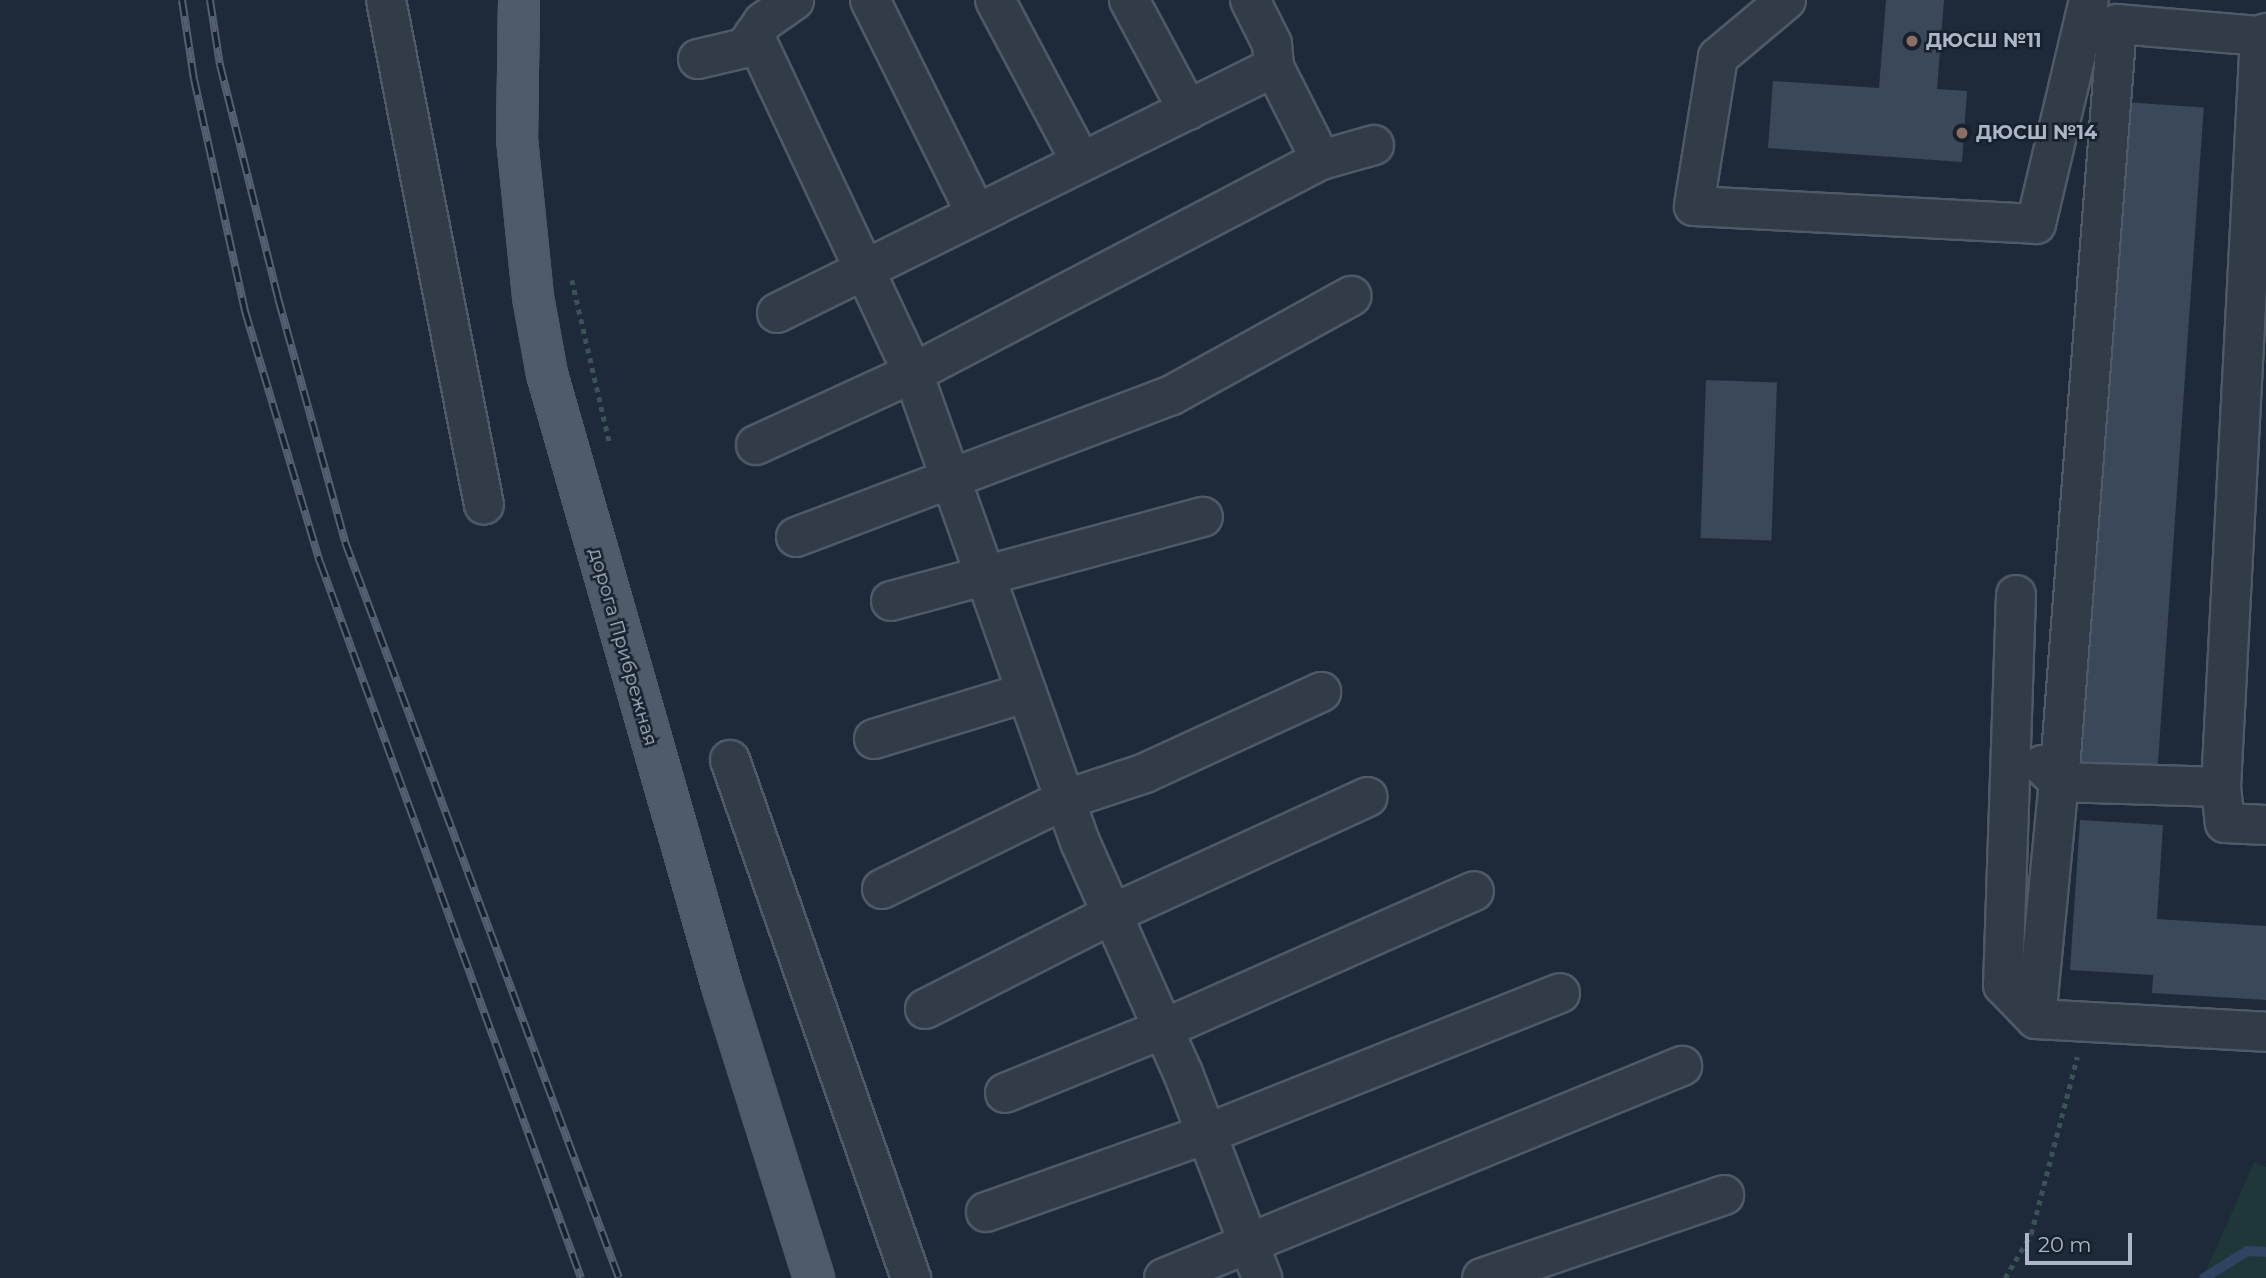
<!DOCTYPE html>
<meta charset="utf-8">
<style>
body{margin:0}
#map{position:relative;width:2266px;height:1278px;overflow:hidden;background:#1e2a39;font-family:Montserrat,sans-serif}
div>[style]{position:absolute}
.green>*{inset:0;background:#20373a}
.stream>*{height:10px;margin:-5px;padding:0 5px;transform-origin:5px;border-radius:5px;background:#2e4460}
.building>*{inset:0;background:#3a4859;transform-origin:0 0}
.path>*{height:4.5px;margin-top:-2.25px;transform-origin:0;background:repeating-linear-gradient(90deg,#3b5354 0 5px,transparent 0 10px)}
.roads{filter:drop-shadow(2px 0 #4f5967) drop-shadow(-2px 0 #4f5967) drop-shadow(0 2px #4f5967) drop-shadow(0 -2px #4f5967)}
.minor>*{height:38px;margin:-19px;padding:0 19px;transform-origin:19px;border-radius:19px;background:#323c49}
.major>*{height:38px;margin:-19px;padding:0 19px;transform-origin:19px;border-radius:19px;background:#4f5b6a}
.rail>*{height:8px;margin-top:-4px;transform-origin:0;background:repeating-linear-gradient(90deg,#17212d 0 16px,#536071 0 32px);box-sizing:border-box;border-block:2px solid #536071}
.dots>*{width:19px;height:19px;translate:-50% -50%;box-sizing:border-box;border:4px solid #17212d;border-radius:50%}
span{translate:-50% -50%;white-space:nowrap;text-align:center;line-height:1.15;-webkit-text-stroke:5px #17212d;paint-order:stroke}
.poi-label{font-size:19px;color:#acb6c6;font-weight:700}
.left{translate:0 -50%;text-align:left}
.street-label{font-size:19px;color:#acb6c6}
.scale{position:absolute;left:2025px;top:1233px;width:107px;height:32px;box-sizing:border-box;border:4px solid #acb6c6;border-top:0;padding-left:9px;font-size:21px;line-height:24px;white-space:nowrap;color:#acb6c6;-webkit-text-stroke:5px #17212d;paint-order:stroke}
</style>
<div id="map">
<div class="green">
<i style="clip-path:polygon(2254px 1162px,2266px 1167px,2266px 1278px,2203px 1278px)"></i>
</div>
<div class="stream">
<i style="left:2204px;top:1278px;width:51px;rotate:-32.1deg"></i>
<i style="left:2247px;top:1251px;width:19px;rotate:3deg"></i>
</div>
<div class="building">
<i style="clip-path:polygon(1886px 0,1944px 0,1937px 89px,1967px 91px,1962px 162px,1768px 148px,1773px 81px,1879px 88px)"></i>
<i style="left:2124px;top:102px;width:80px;height:661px;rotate:4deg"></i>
<i style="left:1706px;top:380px;width:71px;height:158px;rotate:2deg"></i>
<i style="clip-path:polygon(2080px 820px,2163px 825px,2157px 919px,2266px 926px,2266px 1000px,2152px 993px,2153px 975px,2070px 970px)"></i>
</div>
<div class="path">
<i style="left:572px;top:280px;width:169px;rotate:77deg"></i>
<i style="left:2005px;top:1278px;width:51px;rotate:-59.4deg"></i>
<i style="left:2031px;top:1234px;width:183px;rotate:-75.4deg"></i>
</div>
<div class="roads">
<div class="minor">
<i style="left:386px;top:0;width:514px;rotate:79.02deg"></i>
<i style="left:870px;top:0;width:239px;rotate:63.6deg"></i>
<i style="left:995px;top:0;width:183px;rotate:62deg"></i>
<i style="left:1129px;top:0;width:125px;rotate:61.8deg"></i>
<i style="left:1250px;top:0;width:49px;rotate:63.4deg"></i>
<i style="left:1272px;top:44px;width:23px;rotate:85deg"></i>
<i style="left:1786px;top:0;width:89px;rotate:140deg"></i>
<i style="left:1718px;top:57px;width:151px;rotate:99.2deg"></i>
<i style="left:1694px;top:206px;width:342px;rotate:3deg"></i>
<i style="left:2036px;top:224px;width:230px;rotate:-76.7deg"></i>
<i style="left:754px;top:35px;width:374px;rotate:64.8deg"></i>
<i style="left:913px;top:373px;width:498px;rotate:70.4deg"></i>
<i style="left:1080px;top:842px;width:253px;rotate:66deg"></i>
<i style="left:1183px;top:1073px;width:220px;rotate:68.9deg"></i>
<i style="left:698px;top:59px;width:48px;rotate:-13.2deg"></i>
<i style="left:745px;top:48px;width:32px;rotate:-55deg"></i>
<i style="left:763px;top:22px;width:38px;rotate:-35deg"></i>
<i style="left:777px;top:313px;width:555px;rotate:-26.33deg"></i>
<i style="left:1274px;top:67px;width:104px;rotate:63.2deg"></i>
<i style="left:756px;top:445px;width:173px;rotate:-24.6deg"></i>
<i style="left:913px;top:373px;width:460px;rotate:-27.6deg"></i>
<i style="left:1321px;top:160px;width:55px;rotate:-15.8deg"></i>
<i style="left:796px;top:537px;width:402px;rotate:-20.7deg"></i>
<i style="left:1172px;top:395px;width:205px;rotate:-28.9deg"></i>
<i style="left:2016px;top:595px;width:390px;rotate:91.9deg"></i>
<i style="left:2003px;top:985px;width:47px;rotate:45.9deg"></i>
<i style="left:2036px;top:1019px;width:230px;rotate:3.2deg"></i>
<i style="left:891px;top:601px;width:323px;rotate:-15.1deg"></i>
<i style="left:874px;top:739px;width:157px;rotate:-17deg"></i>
<i style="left:730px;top:760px;width:549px;rotate:70.74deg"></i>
<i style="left:2042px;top:765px;width:24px;rotate:45deg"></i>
<i style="left:2059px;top:782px;width:162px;rotate:1.8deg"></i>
<i style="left:2221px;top:787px;width:36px;rotate:84deg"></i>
<i style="left:2225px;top:823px;width:41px;rotate:2.8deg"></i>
<i style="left:2221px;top:787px;width:752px;rotate:-87.03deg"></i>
<i style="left:2260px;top:36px;width:7px;rotate:-27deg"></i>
<i style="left:882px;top:889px;width:203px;rotate:-26.1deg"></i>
<i style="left:1064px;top:800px;width:85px;rotate:-18.4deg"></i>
<i style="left:1145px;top:773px;width:194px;rotate:-24.7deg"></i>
<i style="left:925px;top:1009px;width:210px;rotate:-26.9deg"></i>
<i style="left:1112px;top:914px;width:281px;rotate:-24.6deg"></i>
<i style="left:2036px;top:1019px;width:238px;rotate:-84.5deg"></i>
<i style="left:2059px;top:782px;width:760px;rotate:-85.62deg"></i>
<i style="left:2117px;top:24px;width:144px;rotate:4.8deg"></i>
<i style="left:1005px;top:1093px;width:170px;rotate:-22.1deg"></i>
<i style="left:1163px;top:1029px;width:340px;rotate:-23.9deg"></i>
<i style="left:986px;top:1212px;width:233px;rotate:-19.5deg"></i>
<i style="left:1206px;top:1134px;width:381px;rotate:-21.7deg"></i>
<i style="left:1164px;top:1278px;width:560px;rotate:-22.26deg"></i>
<i style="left:1482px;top:1278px;width:256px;rotate:-18.9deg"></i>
</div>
<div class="major">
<i style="left:519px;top:0;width:139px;rotate:90.8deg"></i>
<i style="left:517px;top:139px;width:159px;rotate:84.2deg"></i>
<i style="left:533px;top:297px;width:78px;rotate:79.7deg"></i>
<i style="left:547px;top:374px;width:637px;rotate:74.04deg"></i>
<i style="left:722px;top:986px;width:306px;rotate:72.5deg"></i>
</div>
</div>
<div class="rail">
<i style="left:182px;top:0;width:80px;rotate:81.4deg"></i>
<i style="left:194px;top:79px;width:238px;rotate:77.6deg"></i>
<i style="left:245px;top:311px;width:262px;rotate:73.4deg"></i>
<i style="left:320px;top:562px;width:762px;rotate:69.97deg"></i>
<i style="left:210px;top:0;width:66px;rotate:81.3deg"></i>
<i style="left:220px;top:65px;width:240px;rotate:76deg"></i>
<i style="left:278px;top:298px;width:253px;rotate:74.6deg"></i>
<i style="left:345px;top:542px;width:785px;rotate:69.58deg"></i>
</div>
<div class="dots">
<i style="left:1912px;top:41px;background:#8d6e63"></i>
<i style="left:1962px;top:133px;background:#8d6e63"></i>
</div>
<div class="poi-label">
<span class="left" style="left:1926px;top:41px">ДЮСШ №11</span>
<span class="left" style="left:1976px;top:133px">ДЮСШ №14</span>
</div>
<div class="street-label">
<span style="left:623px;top:647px;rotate:74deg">дорога Прибрежная</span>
</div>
<div class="scale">20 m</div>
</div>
